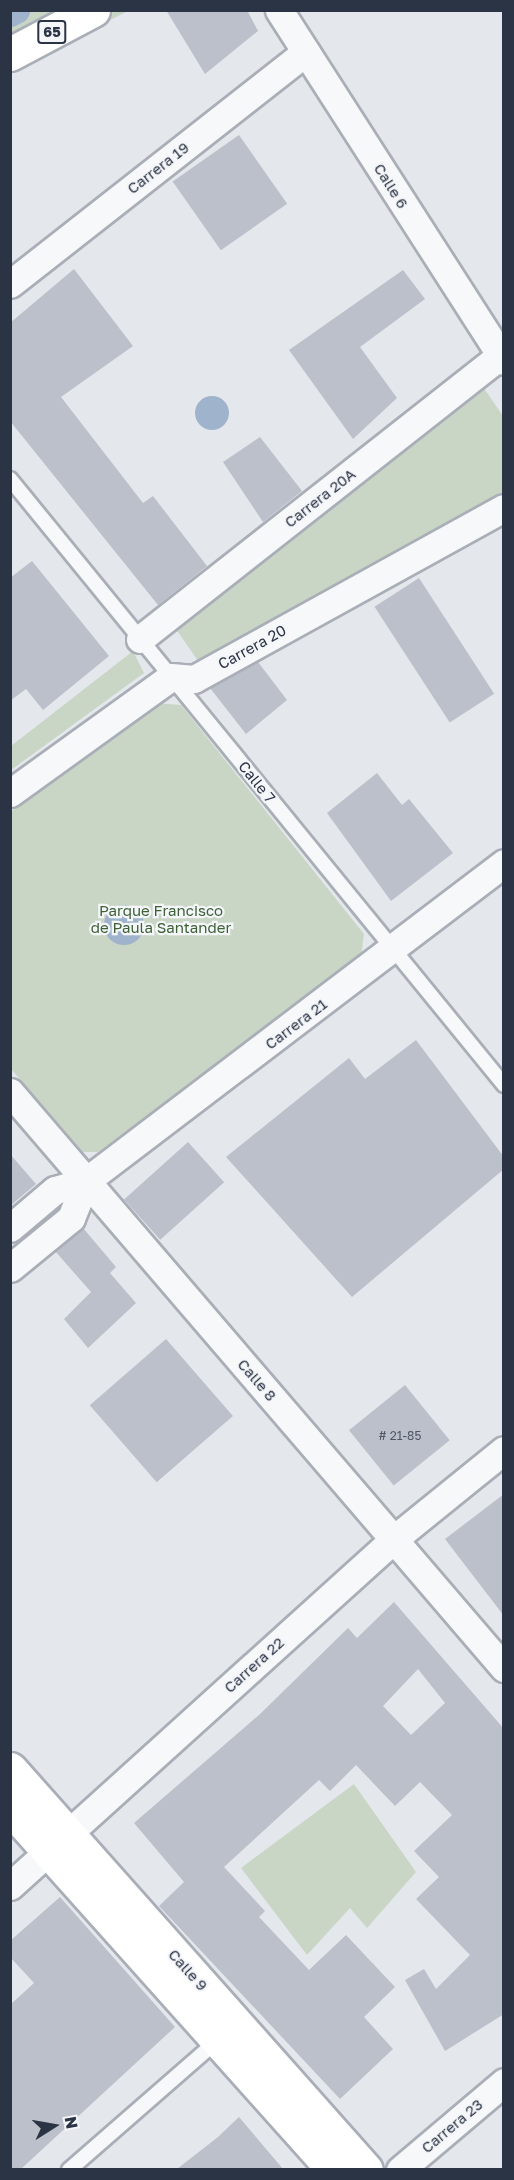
<!DOCTYPE html>
<style>
body{margin:0}
#map{position:relative;width:514px;height:2180px;overflow:hidden;background:#e4e7ec;font-family:"Golos Text",sans-serif}
div>[style]{position:absolute}
.green>*{inset:0;background:#c9d6c5}
.water>*{inset:0;background:#9fb4cc}
.round{border-radius:50%}
.canal>*{height:27px;margin:-13.5px;padding:0 13.5px;transform-origin:13.5px;border-radius:13.5px;background:#9fb4cc}
.building>*{inset:0;background:#bbc0ca;transform-origin:0 0}
.roads{filter:drop-shadow(2px 0 #a9aeb7) drop-shadow(-2px 0 #a9aeb7) drop-shadow(0 2px #a9aeb7) drop-shadow(0 -2px #a9aeb7)}
.lane>*{height:14px;margin:-7px;padding:0 7px;transform-origin:7px;border-radius:7px;background:#f7f8fa}
.street>*{height:27px;margin:-13.5px;padding:0 13.5px;transform-origin:13.5px;border-radius:13.5px;background:#f7f8fa}
.secondary>*{height:33px;margin:-16.5px;padding:0 16.5px;transform-origin:16.5px;border-radius:16.5px;background:#fff}
.primary>*{height:33px;margin:-16.5px;padding:0 16.5px;transform-origin:16.5px;border-radius:16.5px;background:#fff}
span{translate:-50% -50%;white-space:nowrap;text-align:center;line-height:1.15;-webkit-text-stroke:4.5px #f4f6f9;paint-order:stroke}
.number-label{font-size:12px;color:#4f5766}
.number-label span{-webkit-text-stroke-width:0}
.shield-label span{padding:2px 4px;background:#f4f6f9;border:2px solid;border-radius:4px;-webkit-text-stroke-width:0}
.shield-label{font-size:14px;color:#2b3445;font-weight:700}
.street-label{font-size:15px;color:#2b3445}
.park-label{font-size:15px;color:#3f6138}
.frame{position:absolute;inset:0;border:12px solid #2b3445;pointer-events:none}
.north{position:absolute;left:24px;top:2096px;width:60px;height:60px;-webkit-text-stroke:4px #f4f6f9;paint-order:stroke;rotate:79deg;font-size:16px;font-weight:700;line-height:24px;text-align:center;color:#2b3445}
.north::after{content:'';display:block;margin:auto;width:21px;height:27px;background:#2b3445;clip-path:polygon(50% 0,100% 100%,50% 72%,0 100%)}
</style>
<div id="map">
<div class="green">
<i style="clip-path:polygon(11px 11px,128px 11px,11px 71px)"></i>
<i style="clip-path:polygon(481px 384px,503px 416px,503px 499px,201px 665px,173px 625px)"></i>
<i style="clip-path:polygon(133px 651px,144px 673px,11px 770px,11px 746px)"></i>
<i style="clip-path:polygon(155px 703px,181px 705px,364px 934px,361px 957px,98px 1152px,83px 1152px,11px 1069px,10px 812px)"></i>
<i style="clip-path:polygon(354px 1784px,416px 1872px,367px 1928px,350px 1908px,307px 1955px,241px 1868px)"></i>
</div>
<div class="water">
<i class="round" style="left:195px;top:396px;width:34px;height:34px"></i>
<i class="round" style="left:104px;top:905px;width:40px;height:40px"></i>
</div>
<div class="canal">
<i style="left:10px;top:13px;width:7px;rotate:-27deg"></i>
</div>
<div class="building">
<i style="clip-path:polygon(166px 10px,247px 10px,258px 31px,205px 74px)"></i>
<i style="left:239px;top:135px;width:84px;height:81px;rotate:55deg"></i>
<i style="clip-path:polygon(74px 269px,133px 346px,61px 397px,143px 503px,153px 496px,207px 566px,158px 605px,10px 421px,10px 323px)"></i>
<i style="clip-path:polygon(403px 270px,425px 299px,360px 347px,397px 398px,353px 439px,289px 350px)"></i>
<i style="clip-path:polygon(260px 437px,302px 491px,263px 522px,223px 462px)"></i>
<i style="clip-path:polygon(32px 561px,109px 656px,43px 710px,26px 689px,10px 701px,10px 578px)"></i>
<i style="left:419px;top:578px;width:138px;height:53px;rotate:57deg"></i>
<i style="clip-path:polygon(258px 662px,287px 700px,246px 734px,210px 688px)"></i>
<i style="clip-path:polygon(377px 773px,402px 805px,409px 799px,453px 853px,391px 901px,327px 813px)"></i>
<i style="clip-path:polygon(416px 1040px,504px 1157px,504px 1169px,352px 1297px,226px 1157px,349px 1058px,365px 1079px)"></i>
<i style="left:188px;top:1142px;width:54px;height:86px;rotate:48deg"></i>
<i style="clip-path:polygon(10px 1154px,36px 1184px,10px 1206px)"></i>
<i style="clip-path:polygon(83px 1228px,116px 1267px,110px 1273px,136px 1303px,88px 1348px,64px 1319px,91px 1292px,55px 1251px)"></i>
<i style="left:166px;top:1339px;width:102px;height:101px;rotate:49deg"></i>
<i style="left:405px;top:1385px;width:71px;height:72px;rotate:51deg"></i>
<i style="clip-path:polygon(504px 1494px,504px 1616px,445px 1539px)"></i>
<i style="clip-path:polygon(evenodd,394px 1602px,504px 1729px,504px 2014px,445px 2051px,405px 1980px,424px 1969px,436px 1989px,470px 1955px,416px 1899px,439px 1877px,414px 1851px,452px 1815px,420px 1782px,395px 1806px,356px 1765px,330px 1791px,319px 1780px,224px 1867px,265px 1911px,259px 1917px,309px 1970px,346px 1935px,395px 1987px,364px 2017px,393px 2049px,340px 2099px,159px 1906px,184px 1882px,134px 1823px,259px 1715px,348px 1628px,357px 1638px,394px 1602px,418px 1669px,445px 1703px,411px 1735px,383px 1706px,418px 1669px)"></i>
<i style="clip-path:polygon(60px 1897px,175px 2027px,21px 2169px,10px 2169px,10px 2005px,34px 1983px,10px 1957px,10px 1941px)"></i>
<i style="clip-path:polygon(239px 2117px,283px 2169px,177px 2169px,218px 2137px)"></i>
</div>
<div class="roads">
<div class="lane">
<i style="left:10px;top:479px;width:782px;rotate:50.81deg"></i>
<i style="left:69px;top:2170px;width:198px;rotate:-41.1deg"></i>
</div>
<div class="street">
<i style="left:279px;top:10px;width:417px;rotate:57.3deg"></i>
<i style="left:10px;top:284px;width:376px;rotate:-38.1deg"></i>
<i style="left:140px;top:639px;width:458px;rotate:-38.2deg"></i>
<i style="left:10px;top:793px;width:198px;rotate:-35.8deg"></i>
<i style="left:171px;top:677px;width:23px;rotate:5deg"></i>
<i style="left:194px;top:679px;width:354px;rotate:-28.9deg"></i>
<i style="left:10px;top:1092px;width:759px;rotate:49.38deg"></i>
<i style="left:10px;top:1228px;width:59px;rotate:-40.2deg"></i>
<i style="left:55px;top:1190px;width:32px;rotate:-16deg"></i>
<i style="left:86px;top:1181px;width:525px;rotate:-37.26deg"></i>
<i style="left:10px;top:1268px;width:79px;rotate:-39.3deg"></i>
<i style="left:71px;top:1218px;width:40px;rotate:-68deg"></i>
<i style="left:10px;top:1886px;width:518px;rotate:-42.1deg"></i>
<i style="left:394px;top:1539px;width:141px;rotate:-39deg"></i>
<i style="left:400px;top:2170px;width:136px;rotate:-40.2deg"></i>
</div>
<div class="secondary">
<i style="left:10px;top:1769px;width:536px;rotate:48.4deg"></i>
<i style="left:10px;top:1808px;width:486px;rotate:48.2deg"></i>
</div>
<div class="primary">
<i style="left:10px;top:54px;width:94px;rotate:-27.9deg"></i>
</div>
</div>
<div class="number-label">
<span style="left:400px;top:1436px"># 21-85</span>
</div>
<div class="shield-label">
<span style="left:52px;top:32px">65</span>
</div>
<div class="street-label">
<span style="left:158px;top:168px;rotate:-38deg">Carrera 19</span>
<span style="left:391px;top:186px;rotate:58deg">Calle 6</span>
<span style="left:320px;top:498px;rotate:-38deg">Carrera 20A</span>
<span style="left:252px;top:647px;rotate:-29deg">Carrera 20</span>
<span style="left:257px;top:782px;rotate:51deg">Calle 7</span>
<span style="left:296px;top:1024px;rotate:-37deg">Carrera 21</span>
<span style="left:257px;top:1380px;rotate:49deg">Calle 8</span>
<span style="left:254px;top:1665px;rotate:-42deg">Carrera 22</span>
<span style="left:188px;top:1970px;rotate:48deg">Calle 9</span>
<span style="left:452px;top:2126px;rotate:-40deg">Carrera 23</span>
</div>
<div class="park-label">
<span style="left:161px;top:919px">Parque Francisco<br>de Paula Santander</span>
</div>
<div class="frame"></div>
<div class="north">N</div>
</div>
